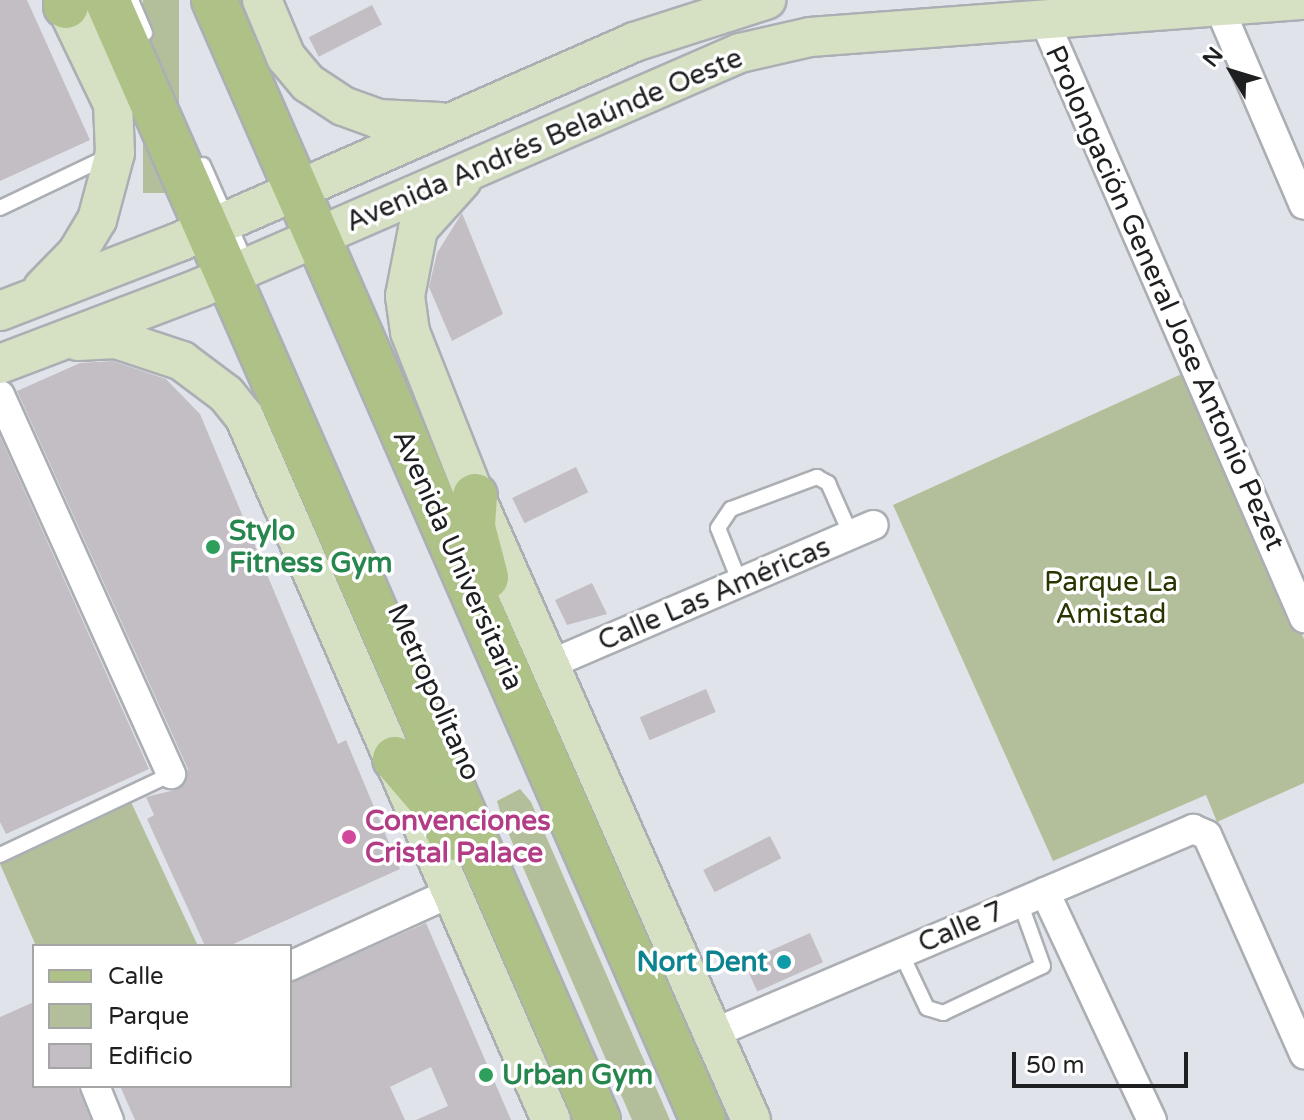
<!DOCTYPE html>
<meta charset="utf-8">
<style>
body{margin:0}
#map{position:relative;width:1304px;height:1120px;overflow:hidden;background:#e0e4ea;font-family:"Varela Round",sans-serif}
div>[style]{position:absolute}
.green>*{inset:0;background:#b3bf9b;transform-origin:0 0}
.building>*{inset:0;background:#c3bec3;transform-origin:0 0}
.roads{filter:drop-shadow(2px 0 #abafb4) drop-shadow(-2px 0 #abafb4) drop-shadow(0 2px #abafb4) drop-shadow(0 -2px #abafb4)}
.lane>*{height:14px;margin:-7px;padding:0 7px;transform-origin:7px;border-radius:7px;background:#fff}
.street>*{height:28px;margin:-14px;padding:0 14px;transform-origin:14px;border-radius:14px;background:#fff}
.secondary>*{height:38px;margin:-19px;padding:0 19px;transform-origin:19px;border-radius:19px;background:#d6e0c3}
.primary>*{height:44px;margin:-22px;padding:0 22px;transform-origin:22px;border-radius:22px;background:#aec287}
.dots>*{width:22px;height:22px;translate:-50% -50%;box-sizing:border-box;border:4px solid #fff;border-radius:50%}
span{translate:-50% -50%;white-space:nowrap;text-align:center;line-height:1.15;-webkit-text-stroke:7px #fff;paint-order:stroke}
.street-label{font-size:28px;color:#1e1f21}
.leisure-label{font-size:28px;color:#27864d;font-weight:700}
.left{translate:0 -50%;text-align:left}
.park-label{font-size:28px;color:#283500}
.hotel-label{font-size:28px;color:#b23c85;font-weight:700}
.culture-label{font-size:28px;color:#0d838f;font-weight:700}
.right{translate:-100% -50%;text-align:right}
.legend{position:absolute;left:32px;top:944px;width:260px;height:144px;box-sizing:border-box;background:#fff;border:2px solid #a5a5a6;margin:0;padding:10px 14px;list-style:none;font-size:24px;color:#1e1f21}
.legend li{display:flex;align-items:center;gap:16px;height:40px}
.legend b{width:40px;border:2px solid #a5a5a6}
.north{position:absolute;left:1192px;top:32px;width:80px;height:80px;-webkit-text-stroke:6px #fff;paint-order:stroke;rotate:308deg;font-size:22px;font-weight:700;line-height:32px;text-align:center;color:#1e1f21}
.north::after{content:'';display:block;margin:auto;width:28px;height:36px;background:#1e1f21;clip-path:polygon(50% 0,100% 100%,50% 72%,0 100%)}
.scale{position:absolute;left:1012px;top:1052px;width:176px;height:36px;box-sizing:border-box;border:4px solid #1e1f21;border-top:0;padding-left:10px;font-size:24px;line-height:28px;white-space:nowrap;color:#1e1f21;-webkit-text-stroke:6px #fff;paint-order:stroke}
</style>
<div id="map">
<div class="green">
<i style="left:143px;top:0;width:36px;height:193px"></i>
<i style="clip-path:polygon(1186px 372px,1304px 639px,1304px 783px,1217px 822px,1206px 795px,1053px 861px,893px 505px)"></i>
<i style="clip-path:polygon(520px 789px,531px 802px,670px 1120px,632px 1120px,503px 821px,497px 801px)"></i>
<i style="clip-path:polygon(131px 802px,198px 946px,36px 946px,0 864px)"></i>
</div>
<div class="building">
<i style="clip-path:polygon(0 0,27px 0,90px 140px,0 181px)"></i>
<i style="left:372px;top:5px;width:22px;height:71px;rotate:63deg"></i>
<i style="clip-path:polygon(462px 213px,503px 314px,452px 341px,429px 287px,437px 253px)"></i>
<i style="clip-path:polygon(113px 361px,166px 379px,200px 414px,338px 744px,346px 740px,400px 869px,229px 946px,205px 946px,147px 819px,154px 815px,146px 797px,179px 789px,188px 769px,17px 391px,80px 363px)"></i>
<i style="clip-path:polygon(0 436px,149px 769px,6px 834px,0 822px)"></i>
<i style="left:576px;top:467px;width:28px;height:71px;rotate:64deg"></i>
<i style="clip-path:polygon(592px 583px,607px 614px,567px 625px,555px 600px)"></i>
<i style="left:706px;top:689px;width:25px;height:72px;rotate:67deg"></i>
<i style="left:770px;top:836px;width:25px;height:75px;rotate:63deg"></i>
<i style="clip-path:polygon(426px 923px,511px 1120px,416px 1120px,448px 1106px,431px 1067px,390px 1087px,405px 1120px,135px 1120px,120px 1086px,290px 1086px,290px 983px)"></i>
<i style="left:810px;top:933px;width:32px;height:72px;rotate:66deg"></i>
<i style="clip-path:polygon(34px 1002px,34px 1086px,77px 1086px,91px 1120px,0 1120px,0 1017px)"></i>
</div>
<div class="roads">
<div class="lane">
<i style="left:131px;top:0;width:36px;rotate:67deg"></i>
<i style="left:203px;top:165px;width:99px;rotate:66.3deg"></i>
<i style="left:0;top:208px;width:119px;rotate:-25.5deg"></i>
<i style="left:740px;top:583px;width:59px;rotate:-111.8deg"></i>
<i style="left:718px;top:528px;width:23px;rotate:-56deg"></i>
<i style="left:731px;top:509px;width:92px;rotate:-20.4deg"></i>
<i style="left:817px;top:477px;width:13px;rotate:29deg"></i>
<i style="left:828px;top:483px;width:57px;rotate:66.1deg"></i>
<i style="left:0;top:855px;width:189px;rotate:-25.3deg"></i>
<i style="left:901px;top:953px;width:61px;rotate:64.7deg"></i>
<i style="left:927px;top:1008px;width:17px;rotate:17deg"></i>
<i style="left:943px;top:1013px;width:110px;rotate:-25.2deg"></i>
<i style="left:1043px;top:966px;width:68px;rotate:-109.8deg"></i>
</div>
<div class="street">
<i style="left:1219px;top:7px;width:215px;rotate:66.8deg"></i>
<i style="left:1045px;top:22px;width:650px;rotate:66.51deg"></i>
<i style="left:0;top:395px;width:416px;rotate:65.7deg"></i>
<i style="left:553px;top:663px;width:349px;rotate:-23.3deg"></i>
<i style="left:1045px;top:892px;width:252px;rotate:64.9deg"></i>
<i style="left:290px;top:966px;width:176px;rotate:-24.5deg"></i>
<i style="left:714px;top:1033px;width:521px;rotate:-23.07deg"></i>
<i style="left:1193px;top:829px;width:15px;rotate:23deg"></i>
<i style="left:1207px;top:835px;width:240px;rotate:66.1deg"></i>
<i style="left:95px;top:1086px;width:37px;rotate:68deg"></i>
</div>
<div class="secondary">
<i style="left:262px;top:0;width:62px;rotate:67.2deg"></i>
<i style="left:286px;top:57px;width:34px;rotate:50deg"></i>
<i style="left:308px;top:83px;width:42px;rotate:33.3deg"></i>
<i style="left:343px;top:106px;width:37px;rotate:20deg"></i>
<i style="left:378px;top:119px;width:62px;rotate:2.8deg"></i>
<i style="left:462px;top:180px;width:66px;rotate:131.9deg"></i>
<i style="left:418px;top:229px;width:68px;rotate:101deg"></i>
<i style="left:405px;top:296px;width:36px;rotate:82deg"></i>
<i style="left:410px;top:332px;width:176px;rotate:68.4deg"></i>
<i style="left:475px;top:496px;width:682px;rotate:66.14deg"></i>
<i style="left:43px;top:288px;width:49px;rotate:-45.8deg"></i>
<i style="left:77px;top:253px;width:39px;rotate:-59deg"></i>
<i style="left:97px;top:220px;width:69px;rotate:-75deg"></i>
<i style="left:115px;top:153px;width:49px;rotate:-92.3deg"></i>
<i style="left:113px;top:104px;width:115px;rotate:-115.7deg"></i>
<i style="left:0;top:311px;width:192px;rotate:-21.1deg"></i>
<i style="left:179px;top:242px;width:497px;rotate:-23.7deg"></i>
<i style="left:634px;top:42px;width:139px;rotate:-17.7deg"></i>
<i style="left:78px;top:341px;width:38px;rotate:-3deg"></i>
<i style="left:116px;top:339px;width:70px;rotate:18.4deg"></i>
<i style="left:182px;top:361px;width:55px;rotate:36.9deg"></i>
<i style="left:226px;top:394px;width:28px;rotate:51deg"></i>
<i style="left:244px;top:416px;width:768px;rotate:66.44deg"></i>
<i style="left:0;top:364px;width:214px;rotate:-20.8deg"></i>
<i style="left:200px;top:288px;width:589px;rotate:-23.52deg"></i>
<i style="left:740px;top:53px;width:72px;rotate:-12.9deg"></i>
<i style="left:810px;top:37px;width:495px;rotate:-4.3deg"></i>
</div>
<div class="primary">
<i style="left:66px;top:0;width:6px;rotate:90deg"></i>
<i style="left:107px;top:0;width:1223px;rotate:66.33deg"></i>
<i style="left:214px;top:0;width:1222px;rotate:66.41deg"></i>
<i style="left:475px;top:496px;width:31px;rotate:94deg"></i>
<i style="left:473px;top:527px;width:52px;rotate:75.4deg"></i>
<i style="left:395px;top:759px;width:57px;rotate:49.3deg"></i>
<i style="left:432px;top:802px;width:41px;rotate:60.9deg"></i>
</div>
</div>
<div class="dots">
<i style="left:213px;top:547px;background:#2e9e5b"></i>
<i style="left:349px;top:837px;background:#d1479c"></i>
<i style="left:784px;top:962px;background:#0f9aa8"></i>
<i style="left:486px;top:1075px;background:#2e9e5b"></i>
</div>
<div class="street-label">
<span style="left:544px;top:140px;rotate:-23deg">Avenida Andrés Belaúnde Oeste</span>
<span style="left:1165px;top:298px;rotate:66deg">Prolongación General Jose Antonio Pezet</span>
<span style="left:458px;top:560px;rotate:66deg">Avenida Universitaria</span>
<span style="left:714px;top:594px;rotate:-23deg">Calle Las Américas</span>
<span style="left:434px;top:692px;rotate:66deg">Metropolitano</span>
<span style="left:961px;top:927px;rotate:-23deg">Calle 7</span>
</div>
<div class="leisure-label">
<span class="left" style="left:229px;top:547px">Stylo<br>Fitness Gym</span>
<span class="left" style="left:502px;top:1075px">Urban Gym</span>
</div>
<div class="park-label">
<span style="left:1111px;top:598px">Parque La<br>Amistad</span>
</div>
<div class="hotel-label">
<span class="left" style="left:365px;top:837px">Convenciones<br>Cristal Palace</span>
</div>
<div class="culture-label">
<span class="right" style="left:768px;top:962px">Nort Dent</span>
</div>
<ul class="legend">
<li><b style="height:10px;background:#aec287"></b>Calle</li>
<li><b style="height:22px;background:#b3bf9b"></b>Parque</li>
<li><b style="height:22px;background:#c3bec3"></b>Edificio</li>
</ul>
<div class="north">N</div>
<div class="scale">50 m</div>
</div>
